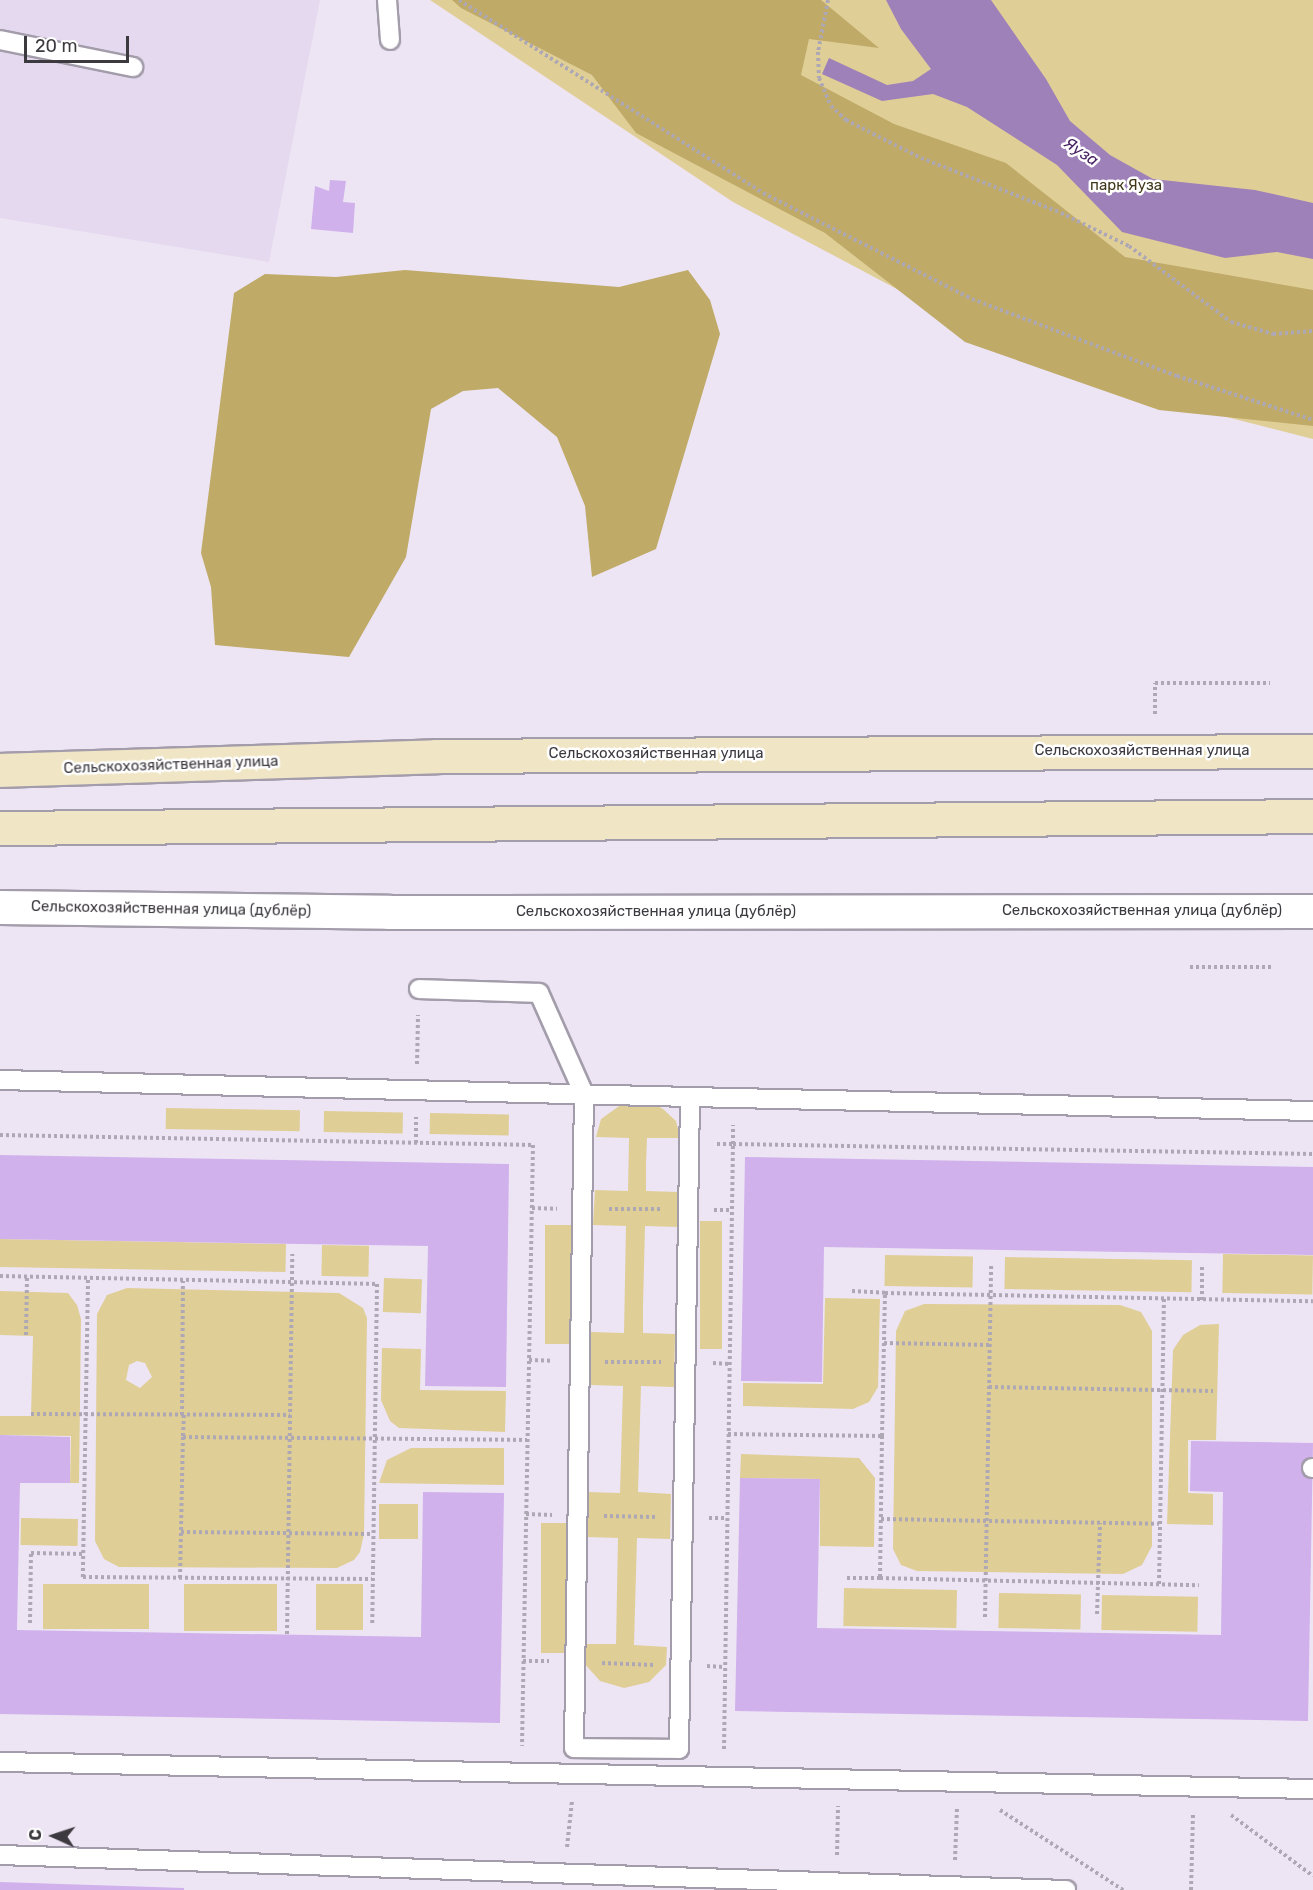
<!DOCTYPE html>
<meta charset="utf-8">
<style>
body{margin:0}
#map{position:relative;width:1313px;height:1890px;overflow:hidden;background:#ede5f4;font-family:Rubik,sans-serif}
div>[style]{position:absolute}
.built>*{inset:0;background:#e4d9ee}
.green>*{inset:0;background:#e0ce97;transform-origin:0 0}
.forest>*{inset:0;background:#bfaa68}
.water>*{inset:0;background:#9f81ba}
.building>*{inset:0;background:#d0b1ec}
.path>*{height:4px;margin-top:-2px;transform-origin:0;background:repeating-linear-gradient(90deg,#aea8b4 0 3px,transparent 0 6px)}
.roads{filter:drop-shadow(2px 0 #a39caa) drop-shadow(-2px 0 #a39caa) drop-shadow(0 2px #a39caa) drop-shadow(0 -2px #a39caa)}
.service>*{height:18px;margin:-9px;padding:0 9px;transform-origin:9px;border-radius:9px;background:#fff}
.minor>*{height:33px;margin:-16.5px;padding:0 16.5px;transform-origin:16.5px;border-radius:16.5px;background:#fff}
.secondary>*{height:33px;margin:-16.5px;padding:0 16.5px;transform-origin:16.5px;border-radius:16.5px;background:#f0e6c6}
span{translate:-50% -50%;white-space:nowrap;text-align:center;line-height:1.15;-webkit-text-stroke:5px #fff;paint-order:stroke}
.park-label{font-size:15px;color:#3f3518}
.street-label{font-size:15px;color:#3c393f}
.water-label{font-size:16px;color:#461e62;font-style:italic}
.north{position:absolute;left:24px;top:1806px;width:60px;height:60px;-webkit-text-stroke:4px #fff;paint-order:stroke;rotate:273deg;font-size:16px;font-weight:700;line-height:24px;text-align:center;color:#3c393f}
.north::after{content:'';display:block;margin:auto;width:21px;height:27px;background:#3c393f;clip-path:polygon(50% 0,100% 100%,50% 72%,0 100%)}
.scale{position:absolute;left:24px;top:36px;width:105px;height:27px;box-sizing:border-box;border:3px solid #3c393f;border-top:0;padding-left:8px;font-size:18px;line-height:21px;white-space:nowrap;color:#3c393f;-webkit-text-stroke:4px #fff;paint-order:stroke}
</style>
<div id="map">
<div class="built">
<i style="clip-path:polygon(0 0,320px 0,269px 262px,0 218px)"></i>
</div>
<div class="green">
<i style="clip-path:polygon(430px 0,1313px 0,1313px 439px,1171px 403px,959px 322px,733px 202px)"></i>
<i style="clip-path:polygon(622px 1104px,656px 1105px,663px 1109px,676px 1121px,680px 1138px,647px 1138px,646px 1164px,646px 1191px,678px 1192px,678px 1227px,645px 1226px,643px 1307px,643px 1333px,675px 1334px,674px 1387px,641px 1386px,638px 1492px,671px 1494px,670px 1539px,637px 1538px,634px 1645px,667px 1647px,666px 1665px,649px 1682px,624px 1688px,600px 1681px,583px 1662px,583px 1644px,616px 1644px,618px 1538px,586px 1537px,587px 1492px,620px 1493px,623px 1386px,590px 1385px,591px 1332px,624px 1333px,626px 1226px,593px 1225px,595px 1190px,628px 1191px,629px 1138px,596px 1137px,601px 1119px)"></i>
<i style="left:166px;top:1108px;width:134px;height:21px;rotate:1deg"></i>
<i style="left:324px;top:1111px;width:79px;height:21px;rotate:1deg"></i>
<i style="left:430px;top:1113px;width:79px;height:21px;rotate:1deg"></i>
<i style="left:700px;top:1221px;width:22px;height:128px"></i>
<i style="left:545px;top:1225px;width:26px;height:119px"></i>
<i style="left:0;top:1239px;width:286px;height:28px;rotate:1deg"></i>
<i style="left:322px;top:1245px;width:47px;height:31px;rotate:1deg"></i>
<i style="left:1223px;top:1254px;width:90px;height:39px;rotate:1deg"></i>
<i style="left:885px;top:1255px;width:88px;height:31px;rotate:1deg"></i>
<i style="left:1005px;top:1257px;width:187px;height:32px;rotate:1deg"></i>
<i style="left:384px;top:1278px;width:38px;height:34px;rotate:2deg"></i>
<i style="clip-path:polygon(evenodd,127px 1288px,339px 1293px,363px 1308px,367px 1318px,364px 1534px,360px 1552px,354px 1560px,337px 1568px,119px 1567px,104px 1559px,95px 1541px,97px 1314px,107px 1295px,127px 1288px,137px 1361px,145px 1363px,152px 1377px,140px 1388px,126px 1380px,129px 1365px,137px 1361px)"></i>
<i style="clip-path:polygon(0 1291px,68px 1293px,77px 1305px,81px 1319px,79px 1483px,70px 1483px,71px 1436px,0 1435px,0 1416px,31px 1416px,33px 1336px,0 1335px)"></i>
<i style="clip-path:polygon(825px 1298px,880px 1299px,878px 1387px,869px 1402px,853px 1409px,743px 1406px,743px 1383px,823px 1384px)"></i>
<i style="clip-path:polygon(924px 1304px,1120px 1305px,1141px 1312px,1152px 1331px,1152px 1546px,1142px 1565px,1123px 1574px,917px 1571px,901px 1565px,893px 1549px,896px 1331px,905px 1311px)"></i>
<i style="clip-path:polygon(1219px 1324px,1216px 1440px,1188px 1440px,1188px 1493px,1213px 1494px,1213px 1525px,1167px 1524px,1173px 1350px,1183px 1335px,1200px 1325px)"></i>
<i style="clip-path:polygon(382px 1348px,421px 1349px,420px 1390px,506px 1391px,505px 1432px,399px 1428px,390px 1421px,381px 1400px)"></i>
<i style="clip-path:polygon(411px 1448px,504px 1448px,504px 1485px,379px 1483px,387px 1460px)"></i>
<i style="clip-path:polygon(741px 1454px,859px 1458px,875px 1478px,874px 1547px,820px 1546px,820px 1479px,740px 1478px)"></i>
<i style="left:379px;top:1504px;width:39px;height:35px"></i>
<i style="left:21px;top:1518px;width:57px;height:27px;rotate:1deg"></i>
<i style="left:541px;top:1523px;width:25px;height:130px"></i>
<i style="left:43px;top:1584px;width:106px;height:45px"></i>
<i style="left:184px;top:1584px;width:93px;height:47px"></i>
<i style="left:316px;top:1584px;width:47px;height:46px"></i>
<i style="left:844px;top:1588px;width:113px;height:38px;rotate:1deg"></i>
<i style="left:999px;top:1593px;width:82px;height:35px;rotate:1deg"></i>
<i style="left:1102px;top:1595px;width:96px;height:35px;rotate:1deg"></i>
</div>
<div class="forest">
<i style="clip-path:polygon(452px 0,821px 0,879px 48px,809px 39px,801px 75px,894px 124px,1006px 163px,1125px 257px,1313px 290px,1313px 426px,1159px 410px,965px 342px,825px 233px,636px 133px,592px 75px,461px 8px)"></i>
<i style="clip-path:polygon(405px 270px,619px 287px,688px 270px,710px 300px,720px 334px,656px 549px,592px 577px,585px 506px,557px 437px,498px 388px,463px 391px,431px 409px,406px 557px,349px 657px,215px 645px,211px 587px,201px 553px,234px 293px,265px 274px,336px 277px)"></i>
</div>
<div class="water">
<i style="clip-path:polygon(886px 0,991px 0,1046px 79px,1070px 121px,1110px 155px,1153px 179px,1255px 190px,1313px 203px,1313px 259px,1277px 252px,1225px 258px,1122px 232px,1057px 165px,967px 107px,933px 94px,882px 101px,822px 74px,829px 58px,887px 85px,913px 81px,931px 69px,901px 29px)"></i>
</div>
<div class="building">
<i style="clip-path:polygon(330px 180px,346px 181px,343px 202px,355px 203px,353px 233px,311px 229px,315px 186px,329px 191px)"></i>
<i style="clip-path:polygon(0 1155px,509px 1164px,506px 1387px,425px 1386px,428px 1246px,0 1239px)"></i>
<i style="clip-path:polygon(745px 1157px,1313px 1167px,1313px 1255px,824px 1247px,822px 1382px,741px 1381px)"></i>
<i style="clip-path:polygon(0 1435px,70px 1437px,70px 1483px,20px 1483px,17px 1630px,421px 1637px,423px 1492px,504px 1493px,500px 1723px,0 1714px)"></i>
<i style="clip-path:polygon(1191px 1441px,1313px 1443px,1308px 1721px,735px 1711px,740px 1478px,820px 1479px,817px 1628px,1221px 1635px,1223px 1492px,1190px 1491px)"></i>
<i style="clip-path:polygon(0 1882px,184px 1888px,184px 1890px,0 1890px)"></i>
</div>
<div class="path">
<i style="left:459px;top:0;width:360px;rotate:32.4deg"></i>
<i style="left:763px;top:193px;width:234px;rotate:26.9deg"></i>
<i style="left:972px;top:299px;width:219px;rotate:20.6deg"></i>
<i style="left:1177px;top:376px;width:143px;rotate:17.9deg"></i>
<i style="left:828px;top:0;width:53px;rotate:100.9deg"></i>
<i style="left:818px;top:52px;width:26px;rotate:88deg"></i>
<i style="left:819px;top:78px;width:30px;rotate:67deg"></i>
<i style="left:831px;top:106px;width:21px;rotate:43deg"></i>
<i style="left:846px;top:120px;width:84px;rotate:26.9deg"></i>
<i style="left:921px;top:158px;width:150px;rotate:21.4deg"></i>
<i style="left:1061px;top:213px;width:76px;rotate:25.9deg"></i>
<i style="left:1129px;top:246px;width:127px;rotate:36.7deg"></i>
<i style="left:1231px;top:322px;width:44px;rotate:15.9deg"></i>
<i style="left:1273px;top:334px;width:40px;rotate:-4.3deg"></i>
<i style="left:1155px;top:714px;width:31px;rotate:-90deg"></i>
<i style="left:1155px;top:683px;width:115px"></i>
<i style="left:1190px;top:967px;width:81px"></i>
<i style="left:417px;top:1064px;width:49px;rotate:-88.8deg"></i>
<i style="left:0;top:1135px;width:533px;rotate:1.07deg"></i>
<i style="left:533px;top:1145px;width:601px;rotate:91.05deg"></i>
<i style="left:416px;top:1143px;width:26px;rotate:-90deg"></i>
<i style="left:717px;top:1144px;width:16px"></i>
<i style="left:733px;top:1144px;width:19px;rotate:-90deg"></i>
<i style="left:532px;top:1208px;width:25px;rotate:2deg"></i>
<i style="left:609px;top:1209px;width:53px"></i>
<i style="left:714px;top:1210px;width:17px"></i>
<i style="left:0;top:1276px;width:377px;rotate:1.2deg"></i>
<i style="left:377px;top:1284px;width:342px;rotate:90.8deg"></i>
<i style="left:88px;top:1280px;width:297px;rotate:91deg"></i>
<i style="left:83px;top:1577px;width:289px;rotate:0.4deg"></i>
<i style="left:852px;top:1291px;width:33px;rotate:3deg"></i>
<i style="left:1202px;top:1300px;width:34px;rotate:-90deg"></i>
<i style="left:26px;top:1335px;width:57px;rotate:-89deg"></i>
<i style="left:884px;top:1343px;width:106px;rotate:1.1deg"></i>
<i style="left:529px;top:1360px;width:24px;rotate:2deg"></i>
<i style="left:605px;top:1362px;width:56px"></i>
<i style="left:713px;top:1363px;width:16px;rotate:4deg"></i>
<i style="left:989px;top:1387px;width:224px;rotate:1deg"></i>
<i style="left:31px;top:1414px;width:259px;rotate:0.2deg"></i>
<i style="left:182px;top:1415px;width:134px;rotate:-89.6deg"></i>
<i style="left:184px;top:1415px;width:22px;rotate:93deg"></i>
<i style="left:183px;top:1437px;width:344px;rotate:0.5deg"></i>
<i style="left:728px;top:1434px;width:154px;rotate:0.7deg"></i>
<i style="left:882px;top:1436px;width:142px;rotate:90.8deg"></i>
<i style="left:880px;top:1578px;width:319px;rotate:1.3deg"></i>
<i style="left:882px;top:1436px;width:143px;rotate:-88.8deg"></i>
<i style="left:885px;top:1293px;width:428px;rotate:1.1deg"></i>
<i style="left:526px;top:1514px;width:26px;rotate:2deg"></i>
<i style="left:604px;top:1516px;width:53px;rotate:1.1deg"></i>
<i style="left:709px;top:1518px;width:17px"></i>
<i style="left:881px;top:1519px;width:278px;rotate:1deg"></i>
<i style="left:181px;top:1532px;width:192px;rotate:0.6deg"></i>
<i style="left:180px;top:1578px;width:141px;rotate:-88.8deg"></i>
<i style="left:847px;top:1578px;width:33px"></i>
<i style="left:1159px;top:1584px;width:285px;rotate:-89deg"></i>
<i style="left:1097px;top:1614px;width:91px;rotate:-88.1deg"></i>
<i style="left:985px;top:1617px;width:353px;rotate:-89deg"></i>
<i style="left:30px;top:1623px;width:70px;rotate:-89.2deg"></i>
<i style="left:31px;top:1553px;width:53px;rotate:1.1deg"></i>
<i style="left:287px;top:1634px;width:380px;rotate:-89.2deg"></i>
<i style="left:523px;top:1661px;width:26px"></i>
<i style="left:602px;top:1663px;width:52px;rotate:2.2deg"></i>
<i style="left:707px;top:1666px;width:17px;rotate:3deg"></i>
<i style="left:724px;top:1749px;width:605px;rotate:-89.15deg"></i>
<i style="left:733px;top:1144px;width:580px;rotate:0.99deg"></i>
<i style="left:1000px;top:1810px;width:147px;rotate:33deg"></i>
<i style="left:1231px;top:1815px;width:102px;rotate:36.6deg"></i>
<i style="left:567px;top:1847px;width:46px;rotate:-83.8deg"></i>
<i style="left:837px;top:1855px;width:49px;rotate:-88.8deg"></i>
<i style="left:955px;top:1860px;width:52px;rotate:-87.8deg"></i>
<i style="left:1191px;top:1890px;width:77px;rotate:-88.5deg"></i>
</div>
<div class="roads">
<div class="service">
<i style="left:387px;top:0;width:40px;rotate:85.7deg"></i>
<i style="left:0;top:40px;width:136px;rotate:11.5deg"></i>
<i style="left:419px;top:989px;width:120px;rotate:1.9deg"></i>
<i style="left:539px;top:993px;width:111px;rotate:66deg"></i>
<i style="left:584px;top:1094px;width:654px;rotate:90.88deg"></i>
<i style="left:574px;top:1748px;width:105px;rotate:0.5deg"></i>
<i style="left:679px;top:1749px;width:652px;rotate:-89.03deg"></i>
<i style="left:690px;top:1097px;width:623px;rotate:1.29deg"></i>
<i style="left:0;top:1080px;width:690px;rotate:1.41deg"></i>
<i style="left:1312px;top:1468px;width:1px"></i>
<i style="left:0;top:1762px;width:1313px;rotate:1.18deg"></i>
<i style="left:0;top:1855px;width:1067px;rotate:1.88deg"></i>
</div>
<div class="minor">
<i style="left:0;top:907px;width:389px;rotate:0.7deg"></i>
<i style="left:389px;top:912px;width:924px;rotate:-0.06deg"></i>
</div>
<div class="secondary">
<i style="left:0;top:770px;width:436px;rotate:-1.8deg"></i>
<i style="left:436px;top:756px;width:877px;rotate:-0.33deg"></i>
<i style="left:0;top:828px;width:1313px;rotate:-0.52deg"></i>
</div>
</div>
<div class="park-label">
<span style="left:1126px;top:186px">парк Яуза</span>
</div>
<div class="street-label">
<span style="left:1142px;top:751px">Сельскохозяйственная улица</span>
<span style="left:656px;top:754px">Сельскохозяйственная улица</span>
<span style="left:171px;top:765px;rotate:-2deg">Сельскохозяйственная улица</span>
<span style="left:171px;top:909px;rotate:1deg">Сельскохозяйственная улица (дублёр)</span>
<span style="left:1142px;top:911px">Сельскохозяйственная улица (дублёр)</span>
<span style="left:656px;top:912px">Сельскохозяйственная улица (дублёр)</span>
</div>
<div class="water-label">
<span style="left:1081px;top:152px;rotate:34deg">Яуза</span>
</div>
<div class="north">С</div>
<div class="scale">20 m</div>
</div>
